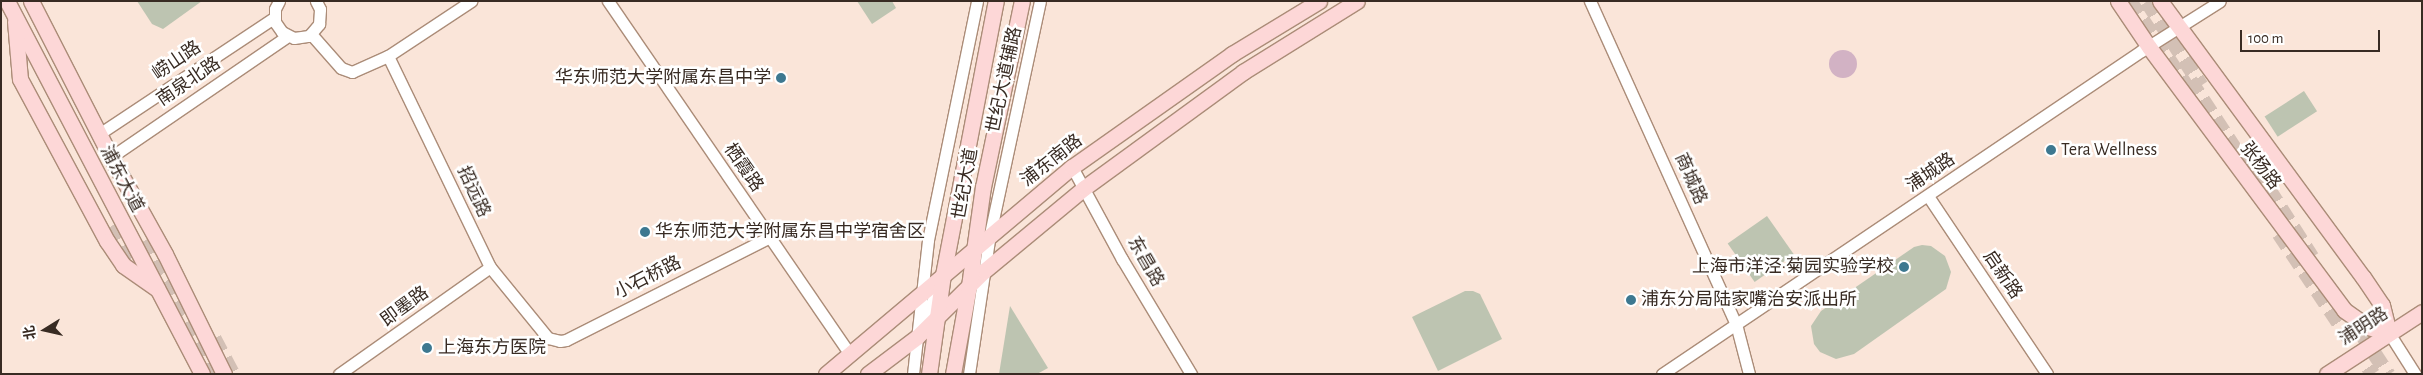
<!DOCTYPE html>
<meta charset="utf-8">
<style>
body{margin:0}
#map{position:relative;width:2423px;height:375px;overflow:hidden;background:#fae5d9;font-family:"Alegreya Sans","Noto Sans SC",sans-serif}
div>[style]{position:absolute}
.green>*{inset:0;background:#bdc4b1;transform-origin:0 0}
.water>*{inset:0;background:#d2b2c4}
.round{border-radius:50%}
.major-tunnel>*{height:15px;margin-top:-7.5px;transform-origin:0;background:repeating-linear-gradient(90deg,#d3c0b5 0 15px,transparent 0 23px)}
.roads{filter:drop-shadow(1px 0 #ab8c78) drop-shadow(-1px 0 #ab8c78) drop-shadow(0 1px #ab8c78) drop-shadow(0 -1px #ab8c78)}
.minor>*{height:11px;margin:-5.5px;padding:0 5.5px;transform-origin:5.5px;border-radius:5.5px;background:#fff}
.major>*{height:15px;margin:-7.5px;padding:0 7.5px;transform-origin:7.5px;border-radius:7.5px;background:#fdd7d7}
.dots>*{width:14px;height:14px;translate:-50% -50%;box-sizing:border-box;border:2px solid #fff;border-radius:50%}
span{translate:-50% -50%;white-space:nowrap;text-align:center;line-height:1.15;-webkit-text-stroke:5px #fff;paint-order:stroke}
.street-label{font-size:18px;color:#382b23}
.poi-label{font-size:18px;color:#382b23}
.right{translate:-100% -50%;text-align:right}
.left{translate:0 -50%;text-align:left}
.frame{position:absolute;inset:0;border:2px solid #382b23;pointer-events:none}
.north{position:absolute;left:20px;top:305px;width:50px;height:50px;-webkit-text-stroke:4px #fff;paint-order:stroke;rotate:260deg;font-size:14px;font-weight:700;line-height:20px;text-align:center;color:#382b23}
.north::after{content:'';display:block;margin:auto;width:18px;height:22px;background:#382b23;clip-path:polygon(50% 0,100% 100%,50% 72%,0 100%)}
.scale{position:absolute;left:2240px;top:30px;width:140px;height:22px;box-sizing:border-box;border:2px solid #382b23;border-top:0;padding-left:6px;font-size:15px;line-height:18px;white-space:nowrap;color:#382b23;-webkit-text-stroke:4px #fff;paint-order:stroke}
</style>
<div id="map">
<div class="green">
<i style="clip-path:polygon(137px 1px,202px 1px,163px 29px,152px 24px)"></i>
<i style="clip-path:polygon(857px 1px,892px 1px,896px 8px,872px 24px)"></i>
<i style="left:2304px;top:91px;width:24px;height:47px;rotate:57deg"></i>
<i style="left:1767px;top:216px;width:47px;height:48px;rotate:55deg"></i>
<i style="clip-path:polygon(1922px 245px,1931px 246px,1945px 256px,1951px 272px,1946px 289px,1854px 354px,1836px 359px,1820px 352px,1814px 344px,1811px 326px,1821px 311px,1914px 247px)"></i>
<i style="clip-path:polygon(1465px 291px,1473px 291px,1480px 294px,1502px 339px,1438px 371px,1412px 317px)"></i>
<i style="clip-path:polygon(1010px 306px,1048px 368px,1037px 374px,999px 374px)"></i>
</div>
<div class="water">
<i class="round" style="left:1829px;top:50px;width:28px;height:28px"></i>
</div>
<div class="major-tunnel">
<i style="left:2130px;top:1px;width:112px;rotate:56.3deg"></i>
<i style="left:2147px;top:1px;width:100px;rotate:57.3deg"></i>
<i style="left:2190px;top:80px;width:122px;rotate:56.7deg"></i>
<i style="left:2256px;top:169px;width:104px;rotate:57.5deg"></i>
<i style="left:109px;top:227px;width:58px;rotate:57.7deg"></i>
<i style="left:2279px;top:233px;width:169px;rotate:56.3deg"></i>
<i style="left:141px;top:242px;width:151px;rotate:61.1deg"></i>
<i style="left:2349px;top:314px;width:72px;rotate:57deg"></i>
<i style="left:214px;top:338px;width:41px;rotate:62.2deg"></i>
</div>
<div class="roads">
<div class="minor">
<i style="left:279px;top:1px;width:9px;rotate:117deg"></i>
<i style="left:275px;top:9px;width:13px;rotate:90deg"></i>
<i style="left:275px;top:22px;width:12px;rotate:55deg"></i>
<i style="left:282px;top:32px;width:13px;rotate:27deg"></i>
<i style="left:294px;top:38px;width:15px;rotate:-8deg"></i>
<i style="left:309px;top:36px;width:16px;rotate:-50deg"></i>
<i style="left:319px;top:24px;width:15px;rotate:-86deg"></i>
<i style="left:320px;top:9px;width:9px;rotate:-117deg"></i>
<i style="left:608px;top:1px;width:428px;rotate:55.6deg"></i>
<i style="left:1590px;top:1px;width:354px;rotate:65.7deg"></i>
<i style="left:1736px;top:324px;width:52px;rotate:75.4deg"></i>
<i style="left:311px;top:34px;width:45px;rotate:48.6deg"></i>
<i style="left:341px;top:68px;width:12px;rotate:20deg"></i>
<i style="left:352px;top:72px;width:39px;rotate:-24deg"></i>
<i style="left:388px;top:56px;width:100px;rotate:-33.5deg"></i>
<i style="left:388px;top:56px;width:234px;rotate:64.2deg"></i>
<i style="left:490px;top:267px;width:92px;rotate:50.8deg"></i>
<i style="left:548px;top:338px;width:12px;rotate:14deg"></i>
<i style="left:560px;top:341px;width:6px;rotate:-9deg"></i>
<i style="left:566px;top:340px;width:229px;rotate:-26.8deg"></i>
<i style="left:99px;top:134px;width:211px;rotate:-33.6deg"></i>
<i style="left:111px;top:157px;width:214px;rotate:-34.4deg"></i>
<i style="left:1072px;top:167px;width:105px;rotate:61.5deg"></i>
<i style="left:1122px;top:259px;width:134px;rotate:59deg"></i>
<i style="left:1928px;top:196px;width:214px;rotate:56.2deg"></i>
<i style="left:922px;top:324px;width:39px;rotate:-66deg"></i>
<i style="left:2389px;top:333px;width:49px;rotate:57.6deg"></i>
<i style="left:339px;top:374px;width:185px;rotate:-35.3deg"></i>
<i style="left:913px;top:374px;width:135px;rotate:-83.6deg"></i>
<i style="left:928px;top:240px;width:244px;rotate:-78.4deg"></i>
<i style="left:969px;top:374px;width:142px;rotate:-81.5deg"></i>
<i style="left:990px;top:234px;width:238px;rotate:-77.9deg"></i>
<i style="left:1662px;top:374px;width:578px;rotate:-33.99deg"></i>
<i style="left:2141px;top:51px;width:93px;rotate:-32.3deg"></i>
</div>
<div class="major">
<i style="left:7px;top:1px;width:421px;rotate:62.4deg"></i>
<i style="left:31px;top:1px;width:175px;rotate:62.9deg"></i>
<i style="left:111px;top:157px;width:111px;rotate:60.9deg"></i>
<i style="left:165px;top:254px;width:134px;rotate:63.8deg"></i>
<i style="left:2118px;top:1px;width:55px;rotate:56deg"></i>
<i style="left:2149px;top:47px;width:327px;rotate:53.4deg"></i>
<i style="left:2344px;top:310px;width:29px;rotate:35deg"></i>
<i style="left:2368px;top:327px;width:22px;rotate:16deg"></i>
<i style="left:2160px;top:1px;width:343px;rotate:53.7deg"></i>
<i style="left:2363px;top:277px;width:34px;rotate:56deg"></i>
<i style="left:2382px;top:305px;width:29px;rotate:76deg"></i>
<i style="left:15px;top:21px;width:58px;rotate:85.1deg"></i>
<i style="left:20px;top:79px;width:184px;rotate:61.8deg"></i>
<i style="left:107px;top:241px;width:29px;rotate:56deg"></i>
<i style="left:123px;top:265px;width:42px;rotate:35.2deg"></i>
<i style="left:826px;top:374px;width:322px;rotate:-40.1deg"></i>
<i style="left:1072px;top:167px;width:196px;rotate:-35.2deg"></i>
<i style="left:1232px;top:54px;width:102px;rotate:-31.3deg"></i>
<i style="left:868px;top:374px;width:61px;rotate:-37.1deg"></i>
<i style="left:917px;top:337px;width:94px;rotate:-44.6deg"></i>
<i style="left:984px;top:271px;width:130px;rotate:-39.7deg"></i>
<i style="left:1084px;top:188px;width:197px;rotate:-36.1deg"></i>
<i style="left:1243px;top:72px;width:134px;rotate:-31.9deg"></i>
<i style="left:929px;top:374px;width:100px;rotate:-82deg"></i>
<i style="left:943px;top:275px;width:279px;rotate:-79.1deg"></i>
<i style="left:953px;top:374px;width:89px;rotate:-79.7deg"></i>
<i style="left:969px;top:286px;width:100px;rotate:-82deg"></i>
<i style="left:983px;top:187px;width:190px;rotate:-78.2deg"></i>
<i style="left:2327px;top:374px;width:113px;rotate:-33.1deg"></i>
</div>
</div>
<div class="dots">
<i style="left:781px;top:78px;background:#3d7890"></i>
<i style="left:2051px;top:150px;background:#3d7890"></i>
<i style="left:645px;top:232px;background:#3d7890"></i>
<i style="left:1904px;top:267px;background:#3d7890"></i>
<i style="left:1631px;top:300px;background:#3d7890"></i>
<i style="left:427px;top:348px;background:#3d7890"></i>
</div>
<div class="street-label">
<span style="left:177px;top:61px;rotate:-34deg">崂山路</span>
<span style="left:1005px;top:80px;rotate:-78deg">世纪大道辅路</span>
<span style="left:189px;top:82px;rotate:-34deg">南泉北路</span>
<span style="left:1052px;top:161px;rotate:-38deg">浦东南路</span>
<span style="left:2260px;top:166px;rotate:53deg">张杨路</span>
<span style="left:743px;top:168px;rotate:55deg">栖霞路</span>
<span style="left:1931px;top:173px;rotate:-34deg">浦城路</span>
<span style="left:121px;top:179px;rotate:62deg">浦东大道</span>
<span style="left:1690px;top:179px;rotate:66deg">商城路</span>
<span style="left:966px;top:184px;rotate:-80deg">世纪大道</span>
<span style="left:473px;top:192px;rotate:65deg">招远路</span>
<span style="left:1145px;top:262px;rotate:60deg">东昌路</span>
<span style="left:2002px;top:275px;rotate:56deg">启新路</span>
<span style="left:648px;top:278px;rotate:-27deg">小石桥路</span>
<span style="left:405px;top:307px;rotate:-36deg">即墨路</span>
<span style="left:2364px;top:327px;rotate:-33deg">浦明路</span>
</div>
<div class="poi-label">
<span class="right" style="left:771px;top:78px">华东师范大学附属东昌中学</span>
<span class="left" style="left:2061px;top:150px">Tera Wellness</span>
<span class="left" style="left:655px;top:232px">华东师范大学附属东昌中学宿舍区</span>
<span class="right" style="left:1894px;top:267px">上海市洋泾·菊园实验学校</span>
<span class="left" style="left:1641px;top:300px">浦东分局陆家嘴治安派出所</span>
<span class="left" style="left:438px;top:348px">上海东方医院</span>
</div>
<div class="frame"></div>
<div class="north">北</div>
<div class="scale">100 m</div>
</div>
